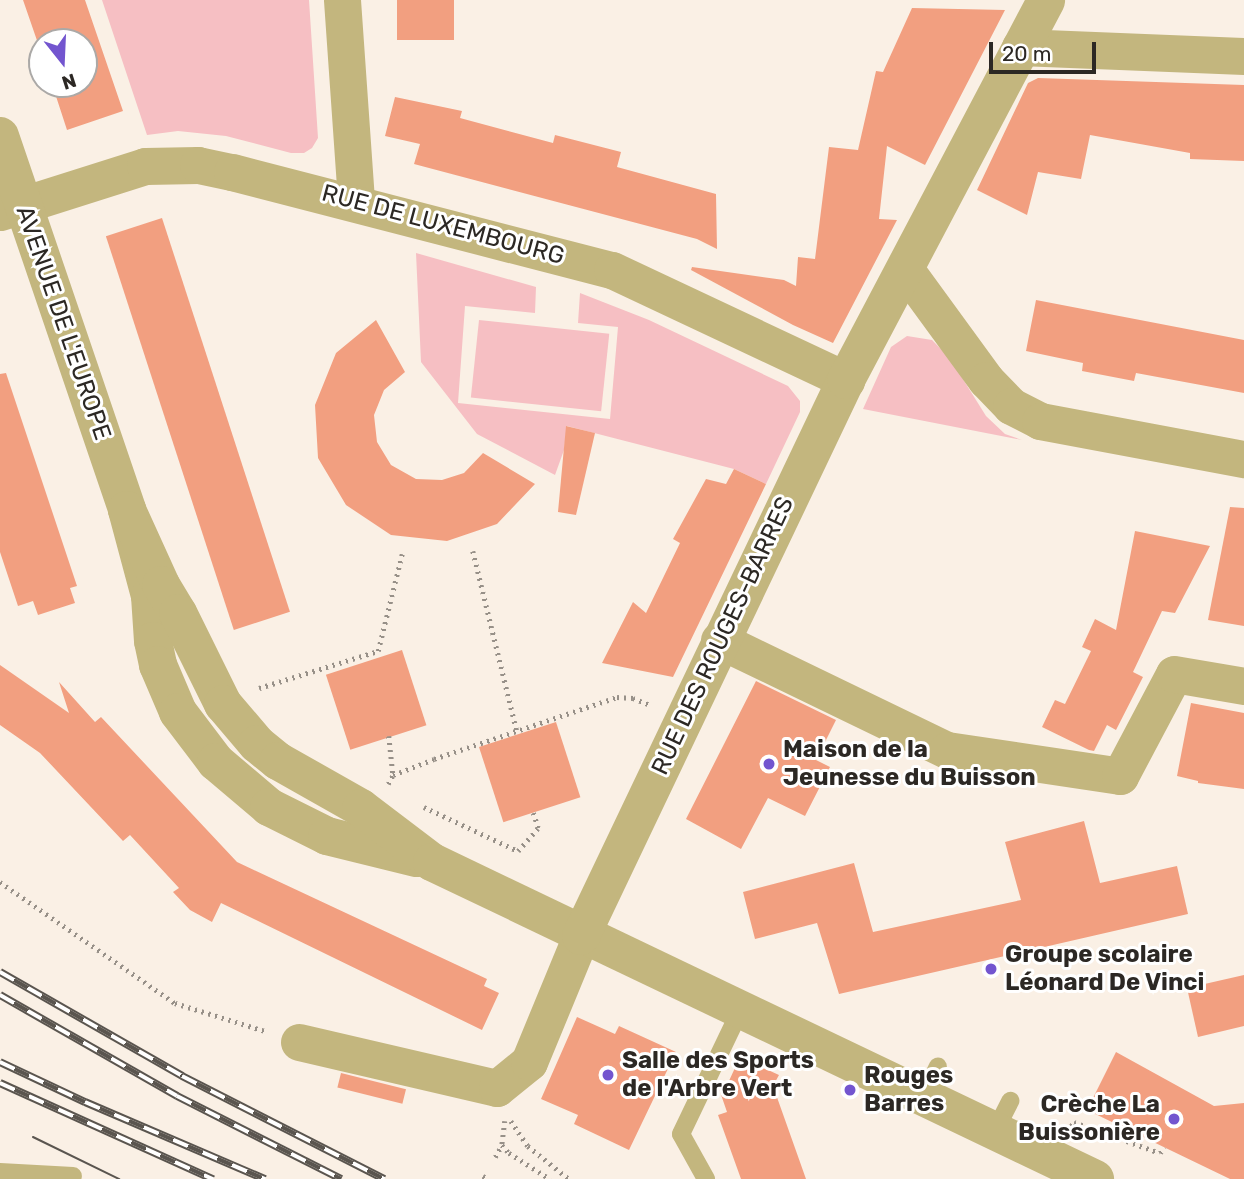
<!DOCTYPE html>
<meta charset="utf-8">
<style>
body{margin:0}
#map{position:relative;width:1244px;height:1179px;overflow:hidden;background:#faf0e5;font-family:Rubik,sans-serif}
div>[style]{position:absolute}
.green>*{inset:0;background:#f6bfc3;transform-origin:0 0}
.building>*{inset:0;background:#f29f80;transform-origin:0 0}
.path>*{height:4.5px;margin-top:-2.25px;transform-origin:0;background:repeating-linear-gradient(90deg,#979088 0 2px,transparent 0 7px)}
.service>*{height:18px;margin:-9px;padding:0 9px;transform-origin:9px;border-radius:9px;background:#c3b67e}
.minor>*{height:37px;margin:-18.5px;padding:0 18.5px;transform-origin:18.5px;border-radius:18.5px;background:#c3b67e}
.tertiary>*{height:38px;margin:-19px;padding:0 19px;transform-origin:19px;border-radius:19px;background:#c3b67e}
.tram>*{height:2px;margin:-1px;padding:0 1px;transform-origin:1px;border-radius:1px;background:#5a554f}
.rail>*{height:8px;margin-top:-4px;transform-origin:0;background:repeating-linear-gradient(90deg,#fff 0 16px,#5a554f 0 32px);box-sizing:border-box;border-block:2px solid #5a554f}
.dots>*{width:19px;height:19px;translate:-50% -50%;box-sizing:border-box;border:4px solid #fff;border-radius:50%}
span{translate:-50% -50%;white-space:nowrap;text-align:center;line-height:1.15;-webkit-text-stroke:6px #fff;paint-order:stroke}
.street-label{font-size:24px;color:#2c2824}
.poi-label{font-size:24px;color:#2c2824;font-weight:700}
.left{translate:0 -50%;text-align:left}
.right{translate:-100% -50%;text-align:right}
.north{position:absolute;left:28px;top:28px;width:70px;height:70px;box-sizing:border-box;background:#fff;border:2px solid #aba9a7;border-radius:50%;rotate:162deg;font-size:19px;font-weight:700;line-height:28px;text-align:center;color:#2c2824}
.north::after{content:'';display:block;margin:auto;width:24px;height:32px;background:#7355cf;clip-path:polygon(50% 0,100% 100%,50% 72%,0 100%)}
.scale{position:absolute;left:989px;top:42px;width:107px;height:32px;box-sizing:border-box;border:4px solid #2c2824;border-top:0;padding-left:9px;font-size:21px;line-height:24px;white-space:nowrap;color:#2c2824;-webkit-text-stroke:5px #fff;paint-order:stroke}
</style>
<div id="map">
<div class="green">
<i style="clip-path:polygon(102px 0,309px 0,318px 138px,312px 148px,304px 153px,291px 153px,226px 136px,178px 131px,147px 135px)"></i>
<i style="clip-path:polygon(416px 253px,536px 287px,535px 313px,465px 306px,458px 403px,610px 419px,618px 327px,578px 323px,580px 293px,649px 320px,788px 386px,800px 401px,800px 412px,766px 484px,734px 469px,567px 426px,564px 450px,555px 475px,477px 434px,421px 362px)"></i>
<i style="left:479px;top:320px;width:131px;height:78px;rotate:6deg"></i>
<i style="clip-path:polygon(907px 336px,932px 340px,939px 347px,951px 360px,986px 416px,1005px 434px,1022px 440px,863px 409px,891px 347px)"></i>
</div>
<div class="building">
<i style="clip-path:polygon(23px 0,85px 0,123px 111px,67px 130px,52px 84px,84px 84px,84px 42px,42px 42px,42px 55px)"></i>
<i style="left:397px;top:0;width:57px;height:40px"></i>
<i style="clip-path:polygon(912px 8px,1005px 10px,925px 165px,887px 146px,879px 219px,897px 220px,833px 343px,793px 325px,691px 270px,692px 267px,784px 280px,796px 286px,798px 257px,815px 259px,829px 147px,858px 150px,876px 71px,883px 72px)"></i>
<i style="clip-path:polygon(1038px 78px,1244px 85px,1244px 161px,1190px 159px,1190px 153px,1090px 135px,1081px 179px,1038px 172px,1027px 215px,977px 190px,1028px 83px)"></i>
<i style="clip-path:polygon(395px 97px,462px 111px,460px 118px,553px 143px,555px 135px,621px 152px,617px 167px,716px 194px,717px 249px,697px 239px,414px 164px,420px 144px,385px 136px)"></i>
<i style="left:162px;top:218px;width:414px;height:59px;rotate:72deg"></i>
<i style="clip-path:polygon(1036px 300px,1244px 340px,1244px 393px,1136px 373px,1134px 381px,1082px 371px,1083px 363px,1026px 351px)"></i>
<i style="clip-path:polygon(376px 320px,405px 372px,384px 390px,374px 415px,377px 442px,391px 465px,416px 479px,442px 480px,464px 473px,483px 453px,535px 484px,497px 524px,447px 541px,391px 535px,346px 505px,318px 458px,315px 405px,336px 353px)"></i>
<i style="clip-path:polygon(6px 373px,77px 586px,70px 588px,75px 603px,38px 615px,33px 601px,18px 606px,0 552px,0 374px)"></i>
<i style="clip-path:polygon(566px 426px,595px 433px,576px 515px,558px 512px)"></i>
<i style="clip-path:polygon(734px 469px,766px 484px,673px 677px,602px 663px,633px 602px,646px 613px,680px 543px,673px 539px,706px 479px,726px 484px)"></i>
<i style="clip-path:polygon(1230px 507px,1244px 508px,1244px 626px,1208px 620px)"></i>
<i style="clip-path:polygon(1135px 531px,1210px 546px,1175px 613px,1162px 611px,1133px 672px,1143px 677px,1116px 730px,1107px 725px,1094px 751px,1089px 750px,1042px 727px,1055px 700px,1065px 704px,1091px 651px,1082px 647px,1095px 619px,1116px 630px)"></i>
<i style="left:402px;top:650px;width:79px;height:80px;rotate:72deg"></i>
<i style="clip-path:polygon(0 665px,69px 713px,59px 682px,95px 722px,101px 717px,237px 862px,487px 979px,484px 986px,499px 993px,482px 1030px,221px 903px,212px 922px,190px 910px,173px 892px,179px 888px,130px 835px,123px 841px,40px 753px,0 725px)"></i>
<i style="clip-path:polygon(756px 681px,836px 720px,816px 760px,830px 767px,805px 816px,768px 798px,741px 849px,686px 819px)"></i>
<i style="clip-path:polygon(1191px 703px,1244px 713px,1244px 789px,1198px 783px,1198px 781px,1177px 776px)"></i>
<i style="left:556px;top:722px;width:79px;height:81px;rotate:72deg"></i>
<i style="clip-path:polygon(1084px 821px,1100px 883px,1177px 866px,1188px 914px,839px 994px,817px 923px,755px 939px,743px 892px,854px 863px,873px 932px,1021px 900px,1005px 842px)"></i>
<i style="clip-path:polygon(1244px 975px,1244px 1026px,1198px 1037px,1187px 988px)"></i>
<i style="clip-path:polygon(577px 1017px,615px 1034px,619px 1026px,676px 1052px,629px 1150px,574px 1124px,578px 1115px,541px 1099px)"></i>
<i style="clip-path:polygon(1116px 1052px,1214px 1106px,1244px 1103px,1244px 1179px,1230px 1179px,1087px 1110px)"></i>
<i style="clip-path:polygon(740px 1057px,779px 1075px,773px 1086px,806px 1179px,741px 1179px,718px 1115px,727px 1112px,718px 1086px,728px 1083px)"></i>
<i style="left:341px;top:1073px;width:67px;height:15px;rotate:14deg"></i>
</div>
<div class="path">
<i style="left:473px;top:551px;width:185px;rotate:76.3deg"></i>
<i style="left:259px;top:688px;width:125px;rotate:-17.3deg"></i>
<i style="left:378px;top:651px;width:100px;rotate:-76.1deg"></i>
<i style="left:389px;top:736px;width:39px;rotate:84deg"></i>
<i style="left:388px;top:784px;width:10px;rotate:-61deg"></i>
<i style="left:393px;top:775px;width:44px;rotate:-21.3deg"></i>
<i style="left:434px;top:759px;width:193px;rotate:-18.7deg"></i>
<i style="left:617px;top:697px;width:16px;rotate:4deg"></i>
<i style="left:633px;top:698px;width:18px;rotate:22deg"></i>
<i style="left:424px;top:807px;width:104px;rotate:25.1deg"></i>
<i style="left:518px;top:851px;width:30px;rotate:-49deg"></i>
<i style="left:538px;top:828px;width:16px;rotate:-108deg"></i>
<i style="left:0;top:882px;width:213px;rotate:34.7deg"></i>
<i style="left:175px;top:1003px;width:94px;rotate:17.3deg"></i>
<i style="left:505px;top:1121px;width:24px;rotate:97deg"></i>
<i style="left:502px;top:1145px;width:11px;rotate:49deg"></i>
<i style="left:509px;top:1153px;width:49px;rotate:32.4deg"></i>
<i style="left:511px;top:1121px;width:30px;rotate:56deg"></i>
<i style="left:528px;top:1146px;width:53px;rotate:38.8deg"></i>
<i style="left:1071px;top:1126px;width:5px;rotate:-53deg"></i>
<i style="left:1074px;top:1122px;width:91px;rotate:19.8deg"></i>
<i style="left:1160px;top:1153px;width:7px;rotate:-56deg"></i>
<i style="left:495px;top:1157px;width:14px;rotate:-60deg"></i>
<i style="left:483px;top:1176px;width:6px;rotate:31deg"></i>
</div>
<div class="service">
<i style="left:923px;top:1097px;width:34px;rotate:-64deg"></i>
<i style="left:995px;top:1131px;width:34px;rotate:-63deg"></i>
<i style="left:0;top:1172px;width:73px;rotate:3.1deg"></i>
<i style="left:706px;top:1179px;width:51px;rotate:-119.1deg"></i>
<i style="left:681px;top:1134px;width:139px;rotate:-64.4deg"></i>
</div>
<div class="minor">
<i style="left:342px;top:0;width:202px;rotate:86deg"></i>
<i style="left:1020px;top:47px;width:224px;rotate:2.3deg"></i>
<i style="left:0;top:212px;width:152px;rotate:-17.6deg"></i>
<i style="left:145px;top:166px;width:53px;rotate:-1.1deg"></i>
<i style="left:198px;top:165px;width:35px;rotate:12deg"></i>
<i style="left:232px;top:172px;width:392px;rotate:14.5deg"></i>
<i style="left:612px;top:270px;width:259px;rotate:25.2deg"></i>
<i style="left:905px;top:269px;width:137px;rotate:53.9deg"></i>
<i style="left:986px;top:380px;width:36px;rotate:46deg"></i>
<i style="left:1011px;top:406px;width:33px;rotate:27deg"></i>
<i style="left:1040px;top:421px;width:208px;rotate:10.6deg"></i>
<i style="left:719px;top:640px;width:253px;rotate:25.8deg"></i>
<i style="left:947px;top:750px;width:175px;rotate:8.5deg"></i>
<i style="left:1120px;top:776px;width:115px;rotate:-62.1deg"></i>
<i style="left:1174px;top:674px;width:71px;rotate:9.7deg"></i>
<i style="left:299px;top:1042px;width:203px;rotate:13.1deg"></i>
<i style="left:497px;top:1088px;width:41px;rotate:-39.1deg"></i>
<i style="left:529px;top:1062px;width:136px;rotate:-67.6deg"></i>
</div>
<div class="tertiary">
<i style="left:0;top:136px;width:395px;rotate:71.2deg"></i>
<i style="left:127px;top:510px;width:89px;rotate:75deg"></i>
<i style="left:150px;top:596px;width:45px;rotate:86.2deg"></i>
<i style="left:153px;top:641px;width:25px;rotate:78deg"></i>
<i style="left:158px;top:665px;width:51px;rotate:66.9deg"></i>
<i style="left:178px;top:712px;width:63px;rotate:52.8deg"></i>
<i style="left:216px;top:762px;width:70px;rotate:40.3deg"></i>
<i style="left:269px;top:807px;width:65px;rotate:26.6deg"></i>
<i style="left:327px;top:836px;width:92px;rotate:13.9deg"></i>
<i style="left:127px;top:510px;width:82px;rotate:65.6deg"></i>
<i style="left:161px;top:585px;width:33px;rotate:59deg"></i>
<i style="left:178px;top:613px;width:102px;rotate:63.7deg"></i>
<i style="left:223px;top:704px;width:52px;rotate:49.6deg"></i>
<i style="left:257px;top:744px;width:27px;rotate:39deg"></i>
<i style="left:278px;top:761px;width:95px;rotate:29.5deg"></i>
<i style="left:361px;top:808px;width:89px;rotate:37.3deg"></i>
<i style="left:432px;top:862px;width:735px;rotate:25.55deg"></i>
<i style="left:581px;top:936px;width:616px;rotate:-64.52deg"></i>
<i style="left:846px;top:380px;width:429px;rotate:-62.2deg"></i>
</div>
<div class="tram">
<i style="left:33px;top:1137px;width:96px;rotate:26deg"></i>
</div>
<div class="rail">
<i style="left:0;top:972px;width:210px;rotate:29.7deg"></i>
<i style="left:182px;top:1076px;width:227px;rotate:27deg"></i>
<i style="left:0;top:995px;width:204px;rotate:29.7deg"></i>
<i style="left:177px;top:1096px;width:184px;rotate:26.8deg"></i>
<i style="left:0;top:1062px;width:94px;rotate:25.2deg"></i>
<i style="left:85px;top:1102px;width:196px;rotate:23.2deg"></i>
<i style="left:0;top:1083px;width:234px;rotate:24.3deg"></i>
</div>
<div class="dots">
<i style="left:769px;top:764px;background:#7355cf"></i>
<i style="left:991px;top:969px;background:#7355cf"></i>
<i style="left:608px;top:1075px;background:#7355cf"></i>
<i style="left:850px;top:1090px;background:#7355cf"></i>
<i style="left:1174px;top:1119px;background:#7355cf"></i>
</div>
<div class="street-label">
<span style="left:443px;top:225px;rotate:15deg">RUE DE LUXEMBOURG</span>
<span style="left:63px;top:323px;rotate:71deg">AVENUE DE L'EUROPE</span>
<span style="left:723px;top:636px;rotate:-65deg">RUE DES ROUGES-BARRES</span>
</div>
<div class="poi-label">
<span class="left" style="left:783px;top:764px">Maison de la<br>Jeunesse du Buisson</span>
<span class="left" style="left:1005px;top:969px">Groupe scolaire<br>Léonard De Vinci</span>
<span class="left" style="left:622px;top:1075px">Salle des Sports<br>de l'Arbre Vert</span>
<span class="left" style="left:864px;top:1090px">Rouges<br>Barres</span>
<span class="right" style="left:1160px;top:1119px">Crèche La<br>Buissonière</span>
</div>
<div class="north">N</div>
<div class="scale">20 m</div>
</div>
